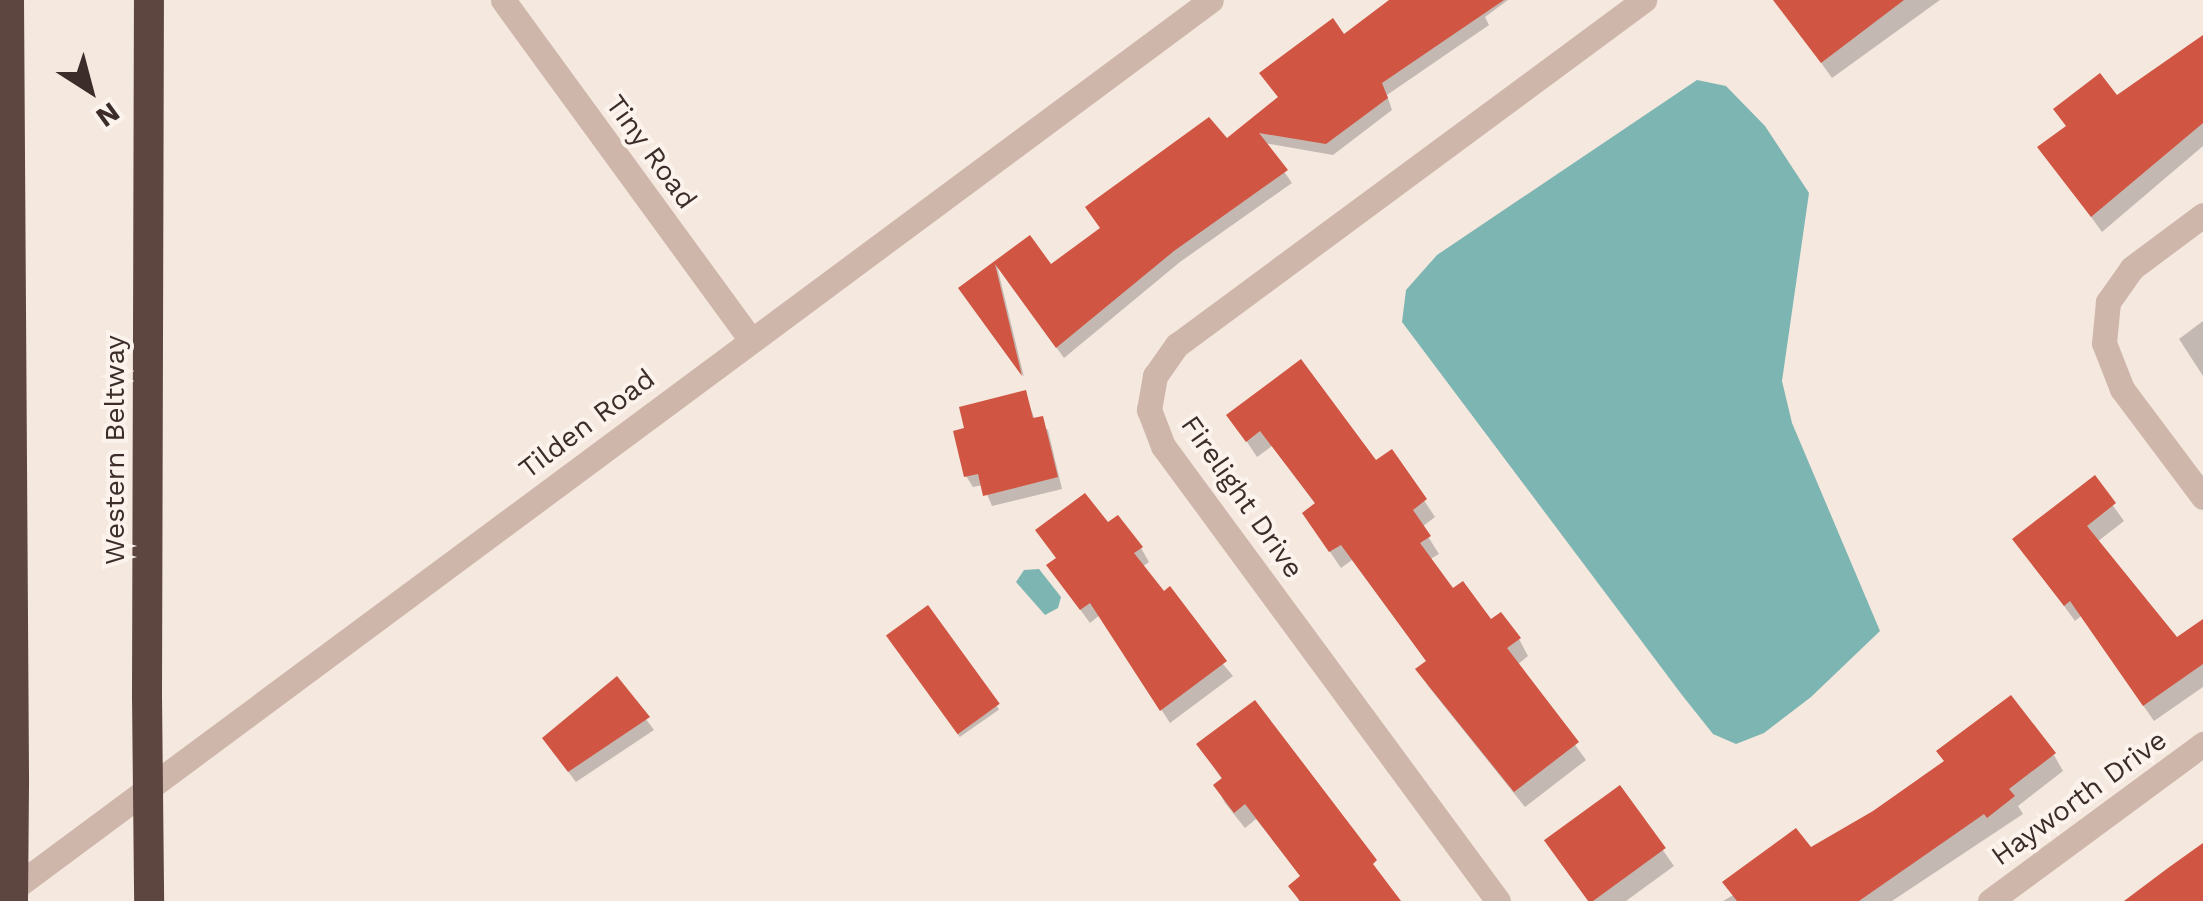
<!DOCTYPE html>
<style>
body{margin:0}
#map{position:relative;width:2203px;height:901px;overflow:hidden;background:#f5e8df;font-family:"Work Sans",sans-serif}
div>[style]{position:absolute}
.water>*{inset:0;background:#7cb5b1}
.shadow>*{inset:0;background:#0003;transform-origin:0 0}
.building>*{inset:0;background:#d05543;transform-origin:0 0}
.minor>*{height:25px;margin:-12.5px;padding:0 12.5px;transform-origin:12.5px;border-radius:12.5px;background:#cfb6aa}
.tertiary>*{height:25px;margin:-12.5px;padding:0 12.5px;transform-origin:12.5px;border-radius:12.5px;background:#cfb6aa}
.motorway>*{height:30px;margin:-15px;padding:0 15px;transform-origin:15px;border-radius:15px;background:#5d4640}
.motorway-bridge>*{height:30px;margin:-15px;padding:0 15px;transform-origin:15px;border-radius:15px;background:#5d4640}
span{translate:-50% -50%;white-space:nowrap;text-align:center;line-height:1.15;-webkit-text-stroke:8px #fcf3ed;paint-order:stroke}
.street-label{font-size:28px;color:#3c2d2a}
.north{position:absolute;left:40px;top:40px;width:100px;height:100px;-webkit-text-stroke:8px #fcf3ed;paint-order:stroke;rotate:144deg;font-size:28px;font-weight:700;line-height:40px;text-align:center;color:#3c2d2a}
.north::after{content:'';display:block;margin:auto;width:35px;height:45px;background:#3c2d2a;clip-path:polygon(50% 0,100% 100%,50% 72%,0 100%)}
</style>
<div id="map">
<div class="water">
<i style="clip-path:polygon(1697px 80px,1726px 86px,1765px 126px,1809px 193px,1782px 381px,1792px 423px,1880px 631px,1811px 697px,1764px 733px,1736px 744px,1713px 734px,1682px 695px,1402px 322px,1406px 290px,1437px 255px)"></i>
<i style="clip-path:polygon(1039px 569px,1061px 597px,1058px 608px,1045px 615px,1016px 582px,1024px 570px)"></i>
</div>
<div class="shadow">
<i style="clip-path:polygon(1393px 0,1508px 0,1485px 17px,1489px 25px,1387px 95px,1392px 110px,1333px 155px,1264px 143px,1292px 183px,1180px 262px,1064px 358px,997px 266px,1024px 377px,961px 289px,1029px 239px,1051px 267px,1226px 141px)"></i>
<i style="clip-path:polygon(1776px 0,1940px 0,1832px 78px)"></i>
<i style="clip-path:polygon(2203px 38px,2203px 146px,2102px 232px,2041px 148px)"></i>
<i style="clip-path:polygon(2203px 321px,2203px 376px,2179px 339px)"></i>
<i style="clip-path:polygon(1025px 393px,1035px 420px,1048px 430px,1062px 489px,992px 506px,983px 485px,973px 487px,966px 476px)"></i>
<i style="clip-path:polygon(1229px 415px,1376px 464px,1392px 452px,1435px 517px,1422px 527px,1439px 554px,1429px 560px,1452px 592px,1519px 639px,1528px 656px,1517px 665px,1586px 760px,1525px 807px,1428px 686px,1418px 670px,1428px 663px,1352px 560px,1341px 568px,1315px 530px,1316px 505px,1272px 446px,1257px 457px)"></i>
<i style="clip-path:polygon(2094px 479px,2124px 521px,2097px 542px,2177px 641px,2203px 623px,2203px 687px,2154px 721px,2081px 616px,2075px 621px,2015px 539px)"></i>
<i style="clip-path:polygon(1107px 526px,1141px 548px,1149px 562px,1142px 567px,1233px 676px,1170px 723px,1100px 615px,1090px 623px,1058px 579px)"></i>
<i style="left:928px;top:608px;width:124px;height:48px;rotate:55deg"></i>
<i style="clip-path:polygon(617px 680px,654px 730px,576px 782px,551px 749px)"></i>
<i style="clip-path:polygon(1199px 745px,1399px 901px,1299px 901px,1291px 886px,1302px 878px,1256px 819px,1245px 828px,1225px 803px,1216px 786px,1223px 781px)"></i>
<i style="clip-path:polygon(2054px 755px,2063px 771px,2018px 806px,2023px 814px,1892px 901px,1723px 901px,1810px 851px)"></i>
<i style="clip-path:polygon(1619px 788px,1674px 866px,1626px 901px,1589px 901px,1557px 858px)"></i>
</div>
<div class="building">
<i style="clip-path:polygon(1389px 0,1504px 0,1382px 83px,1388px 98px,1326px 144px,1259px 133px,1288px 170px,1174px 251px,1056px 348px,995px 264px,1022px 376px,958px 288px,1030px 235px,1051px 264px,1100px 228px,1085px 207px,1209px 117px,1227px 138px,1278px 97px,1259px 73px,1333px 18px,1344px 34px)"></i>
<i style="clip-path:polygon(1773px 0,1904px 0,1821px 63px)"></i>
<i style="clip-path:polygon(2203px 35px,2203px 123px,2091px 217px,2037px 147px,2066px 126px,2053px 109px,2100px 73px,2117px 95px)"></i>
<i style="clip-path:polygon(1301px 359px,1376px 460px,1392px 449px,1427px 499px,1413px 510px,1431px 536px,1420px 543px,1453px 588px,1463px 581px,1491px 619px,1501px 612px,1521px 638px,1507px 648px,1579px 742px,1514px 792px,1415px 669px,1426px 661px,1341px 545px,1329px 552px,1302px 513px,1315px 503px,1260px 431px,1246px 442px,1226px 415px)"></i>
<i style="clip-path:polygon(1026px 390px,1033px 418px,1043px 416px,1058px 477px,983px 496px,978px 474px,964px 477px,953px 431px,964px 428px,959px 407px)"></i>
<i style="clip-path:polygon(2095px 475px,2116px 503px,2087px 526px,2177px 637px,2203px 619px,2203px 664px,2143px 706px,2070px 601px,2064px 606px,2012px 539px)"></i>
<i style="clip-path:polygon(1085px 493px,1108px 522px,1118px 515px,1143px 547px,1134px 553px,1164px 591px,1170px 586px,1227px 661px,1160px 711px,1090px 603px,1080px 610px,1046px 565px,1056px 558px,1035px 530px)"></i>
<i style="left:928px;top:605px;width:122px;height:52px;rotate:54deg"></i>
<i style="clip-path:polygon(617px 676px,650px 717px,568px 772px,542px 738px)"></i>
<i style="clip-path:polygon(2011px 695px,2056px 753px,2009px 789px,2015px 796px,1987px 818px,1984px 814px,1859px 901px,1737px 901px,1722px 882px,1796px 828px,1811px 847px,1873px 811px,1944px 761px,1936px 751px)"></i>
<i style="clip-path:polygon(1255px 700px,1377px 860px,1373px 864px,1401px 901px,1300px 901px,1288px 886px,1300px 876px,1245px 804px,1234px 813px,1213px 785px,1222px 778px,1196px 744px)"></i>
<i style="left:1620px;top:785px;width:78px;height:94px;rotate:54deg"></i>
<i style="clip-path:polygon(2203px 843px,2203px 901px,2124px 901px,2168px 868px)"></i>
</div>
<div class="minor">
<i style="left:2203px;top:215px;width:89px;rotate:143.3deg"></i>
<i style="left:2132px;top:268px;width:42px;rotate:125.2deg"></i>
<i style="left:2108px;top:302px;width:41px;rotate:95.6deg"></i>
<i style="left:2104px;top:343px;width:49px;rotate:68.6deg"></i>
<i style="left:2122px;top:389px;width:135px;rotate:53.1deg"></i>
<i style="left:1498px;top:901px;width:565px;rotate:-126.36deg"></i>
<i style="left:1163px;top:446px;width:39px;rotate:-111deg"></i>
<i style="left:1149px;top:410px;width:35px;rotate:-80deg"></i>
<i style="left:1155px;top:376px;width:38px;rotate:-55deg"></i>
<i style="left:1177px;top:345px;width:581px;rotate:-36.46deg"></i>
<i style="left:1990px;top:901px;width:265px;rotate:-36.4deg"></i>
</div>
<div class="tertiary">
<i style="left:503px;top:0;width:421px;rotate:53.9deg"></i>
<i style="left:2px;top:897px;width:1505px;rotate:-36.57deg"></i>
</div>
<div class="motorway">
<i style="left:9px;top:0;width:782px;rotate:89.63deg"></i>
<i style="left:147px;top:696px;width:696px;rotate:-89.84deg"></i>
</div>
<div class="motorway-bridge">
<i style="left:147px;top:696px;width:205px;rotate:89.4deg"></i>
<i style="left:13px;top:901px;width:119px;rotate:-89.5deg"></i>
</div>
<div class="street-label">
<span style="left:651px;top:152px;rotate:54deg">Tiny Road</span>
<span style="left:587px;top:424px;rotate:-37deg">Tilden Road</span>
<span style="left:115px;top:450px;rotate:-90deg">Western Beltway</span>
<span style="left:1242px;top:497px;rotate:55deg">Firelight Drive</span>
<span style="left:2079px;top:798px;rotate:-36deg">Hayworth Drive</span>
</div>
<div class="north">N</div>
</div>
